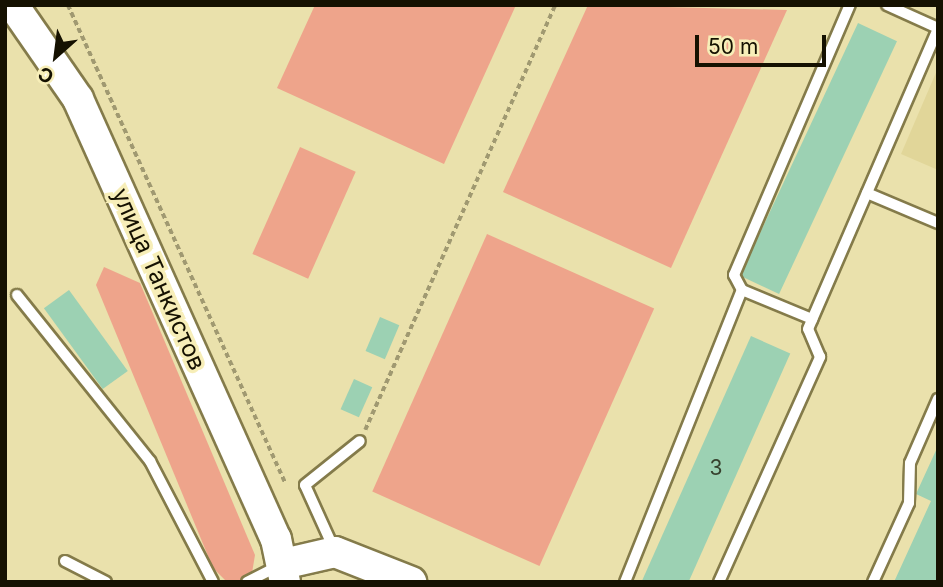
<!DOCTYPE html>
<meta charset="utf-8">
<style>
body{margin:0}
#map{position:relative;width:943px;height:587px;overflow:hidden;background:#eae1ac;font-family:Inter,sans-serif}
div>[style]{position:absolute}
.built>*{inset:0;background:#e1d699}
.green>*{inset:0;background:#eea48b;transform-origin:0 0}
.building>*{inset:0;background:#9cd1b3;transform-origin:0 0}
.path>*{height:3.5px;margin-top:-1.75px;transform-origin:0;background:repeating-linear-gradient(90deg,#a09971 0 5px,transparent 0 8.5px)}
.roads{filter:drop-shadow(2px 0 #847b4a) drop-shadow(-2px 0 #847b4a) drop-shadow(0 2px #847b4a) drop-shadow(0 -2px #847b4a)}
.lane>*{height:10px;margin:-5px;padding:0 5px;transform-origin:5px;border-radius:5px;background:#fff}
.secondary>*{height:30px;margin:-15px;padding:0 15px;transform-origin:15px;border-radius:15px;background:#fff}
span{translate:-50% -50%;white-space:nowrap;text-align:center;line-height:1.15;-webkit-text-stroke:7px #f7eeb8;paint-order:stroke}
.number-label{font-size:21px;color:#37412e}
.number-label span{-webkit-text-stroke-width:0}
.street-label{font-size:24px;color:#151101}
.frame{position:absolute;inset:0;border:7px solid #151101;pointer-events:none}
.north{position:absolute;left:21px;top:21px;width:70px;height:70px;-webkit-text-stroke:5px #f7eeb8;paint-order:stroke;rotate:208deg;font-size:19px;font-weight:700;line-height:28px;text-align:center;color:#151101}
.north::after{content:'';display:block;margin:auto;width:24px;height:32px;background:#151101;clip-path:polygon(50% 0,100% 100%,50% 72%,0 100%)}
.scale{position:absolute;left:695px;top:35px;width:131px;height:32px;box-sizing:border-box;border:4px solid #151101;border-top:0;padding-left:9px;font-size:21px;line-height:24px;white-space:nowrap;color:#151101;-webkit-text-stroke:5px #f7eeb8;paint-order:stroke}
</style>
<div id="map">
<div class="built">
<i style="clip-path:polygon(938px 68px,938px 170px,901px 154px)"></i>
</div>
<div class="green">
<i style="clip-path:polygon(315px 5px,516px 5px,444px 164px,277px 88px)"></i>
<i style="clip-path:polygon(588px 5px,787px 10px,671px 268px,503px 192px)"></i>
<i style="left:300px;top:147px;width:61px;height:117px;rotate:24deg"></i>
<i style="left:487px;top:234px;width:183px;height:282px;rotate:24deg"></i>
<i style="clip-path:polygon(104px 267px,140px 283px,255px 555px,252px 573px,242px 580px,227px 582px,213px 568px,96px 285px)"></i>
</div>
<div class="building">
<i style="left:858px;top:23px;width:43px;height:279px;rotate:25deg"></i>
<i style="left:69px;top:290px;width:100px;height:31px;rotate:54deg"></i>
<i style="left:380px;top:317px;width:21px;height:37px;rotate:23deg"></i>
<i style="left:751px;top:336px;width:43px;height:269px;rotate:24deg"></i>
<i style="left:354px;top:379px;width:20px;height:33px;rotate:24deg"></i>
<i style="clip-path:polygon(938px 446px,938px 582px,894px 582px,931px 501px,916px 494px)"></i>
</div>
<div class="path">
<i style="left:68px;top:5px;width:524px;rotate:65.54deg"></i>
<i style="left:365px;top:430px;width:466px;rotate:-65.9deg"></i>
</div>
<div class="roads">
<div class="lane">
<i style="left:887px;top:5px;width:56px;rotate:24.3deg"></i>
<i style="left:867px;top:193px;width:77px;rotate:22.9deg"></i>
<i style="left:742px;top:290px;width:76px;rotate:22.5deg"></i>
<i style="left:17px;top:295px;width:213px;rotate:51.3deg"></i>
<i style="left:150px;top:461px;width:136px;rotate:62.5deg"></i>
<i style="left:334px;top:549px;width:70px;rotate:-114.4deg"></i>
<i style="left:305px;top:485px;width:70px;rotate:-38.7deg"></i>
<i style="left:65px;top:561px;width:46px;rotate:27.1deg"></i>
<i style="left:247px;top:582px;width:38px;rotate:-27deg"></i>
<i style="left:625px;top:582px;width:315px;rotate:-68.2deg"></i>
<i style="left:742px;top:290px;width:17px;rotate:-118deg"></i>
<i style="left:734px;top:275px;width:294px;rotate:-66.8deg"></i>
<i style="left:719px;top:582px;width:247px;rotate:-65.8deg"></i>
<i style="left:820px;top:357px;width:30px;rotate:-113deg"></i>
<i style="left:808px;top:329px;width:327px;rotate:-66.6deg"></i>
<i style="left:873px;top:582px;width:87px;rotate:-65.5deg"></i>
<i style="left:909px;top:503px;width:40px;rotate:-88.6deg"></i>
<i style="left:910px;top:463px;width:70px;rotate:-66.4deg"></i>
</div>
<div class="secondary">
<i style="left:13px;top:5px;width:114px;rotate:55.3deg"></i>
<i style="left:78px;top:99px;width:482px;rotate:65.8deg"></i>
<i style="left:276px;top:539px;width:44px;rotate:78.2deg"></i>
<i style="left:283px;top:564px;width:53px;rotate:-13deg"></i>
<i style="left:335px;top:552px;width:82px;rotate:21.5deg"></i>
</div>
</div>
<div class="number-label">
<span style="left:716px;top:468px">3</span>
</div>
<div class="street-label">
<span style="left:159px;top:279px;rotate:66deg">улица Танкистов</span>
</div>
<div class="frame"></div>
<div class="north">С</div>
<div class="scale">50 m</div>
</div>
